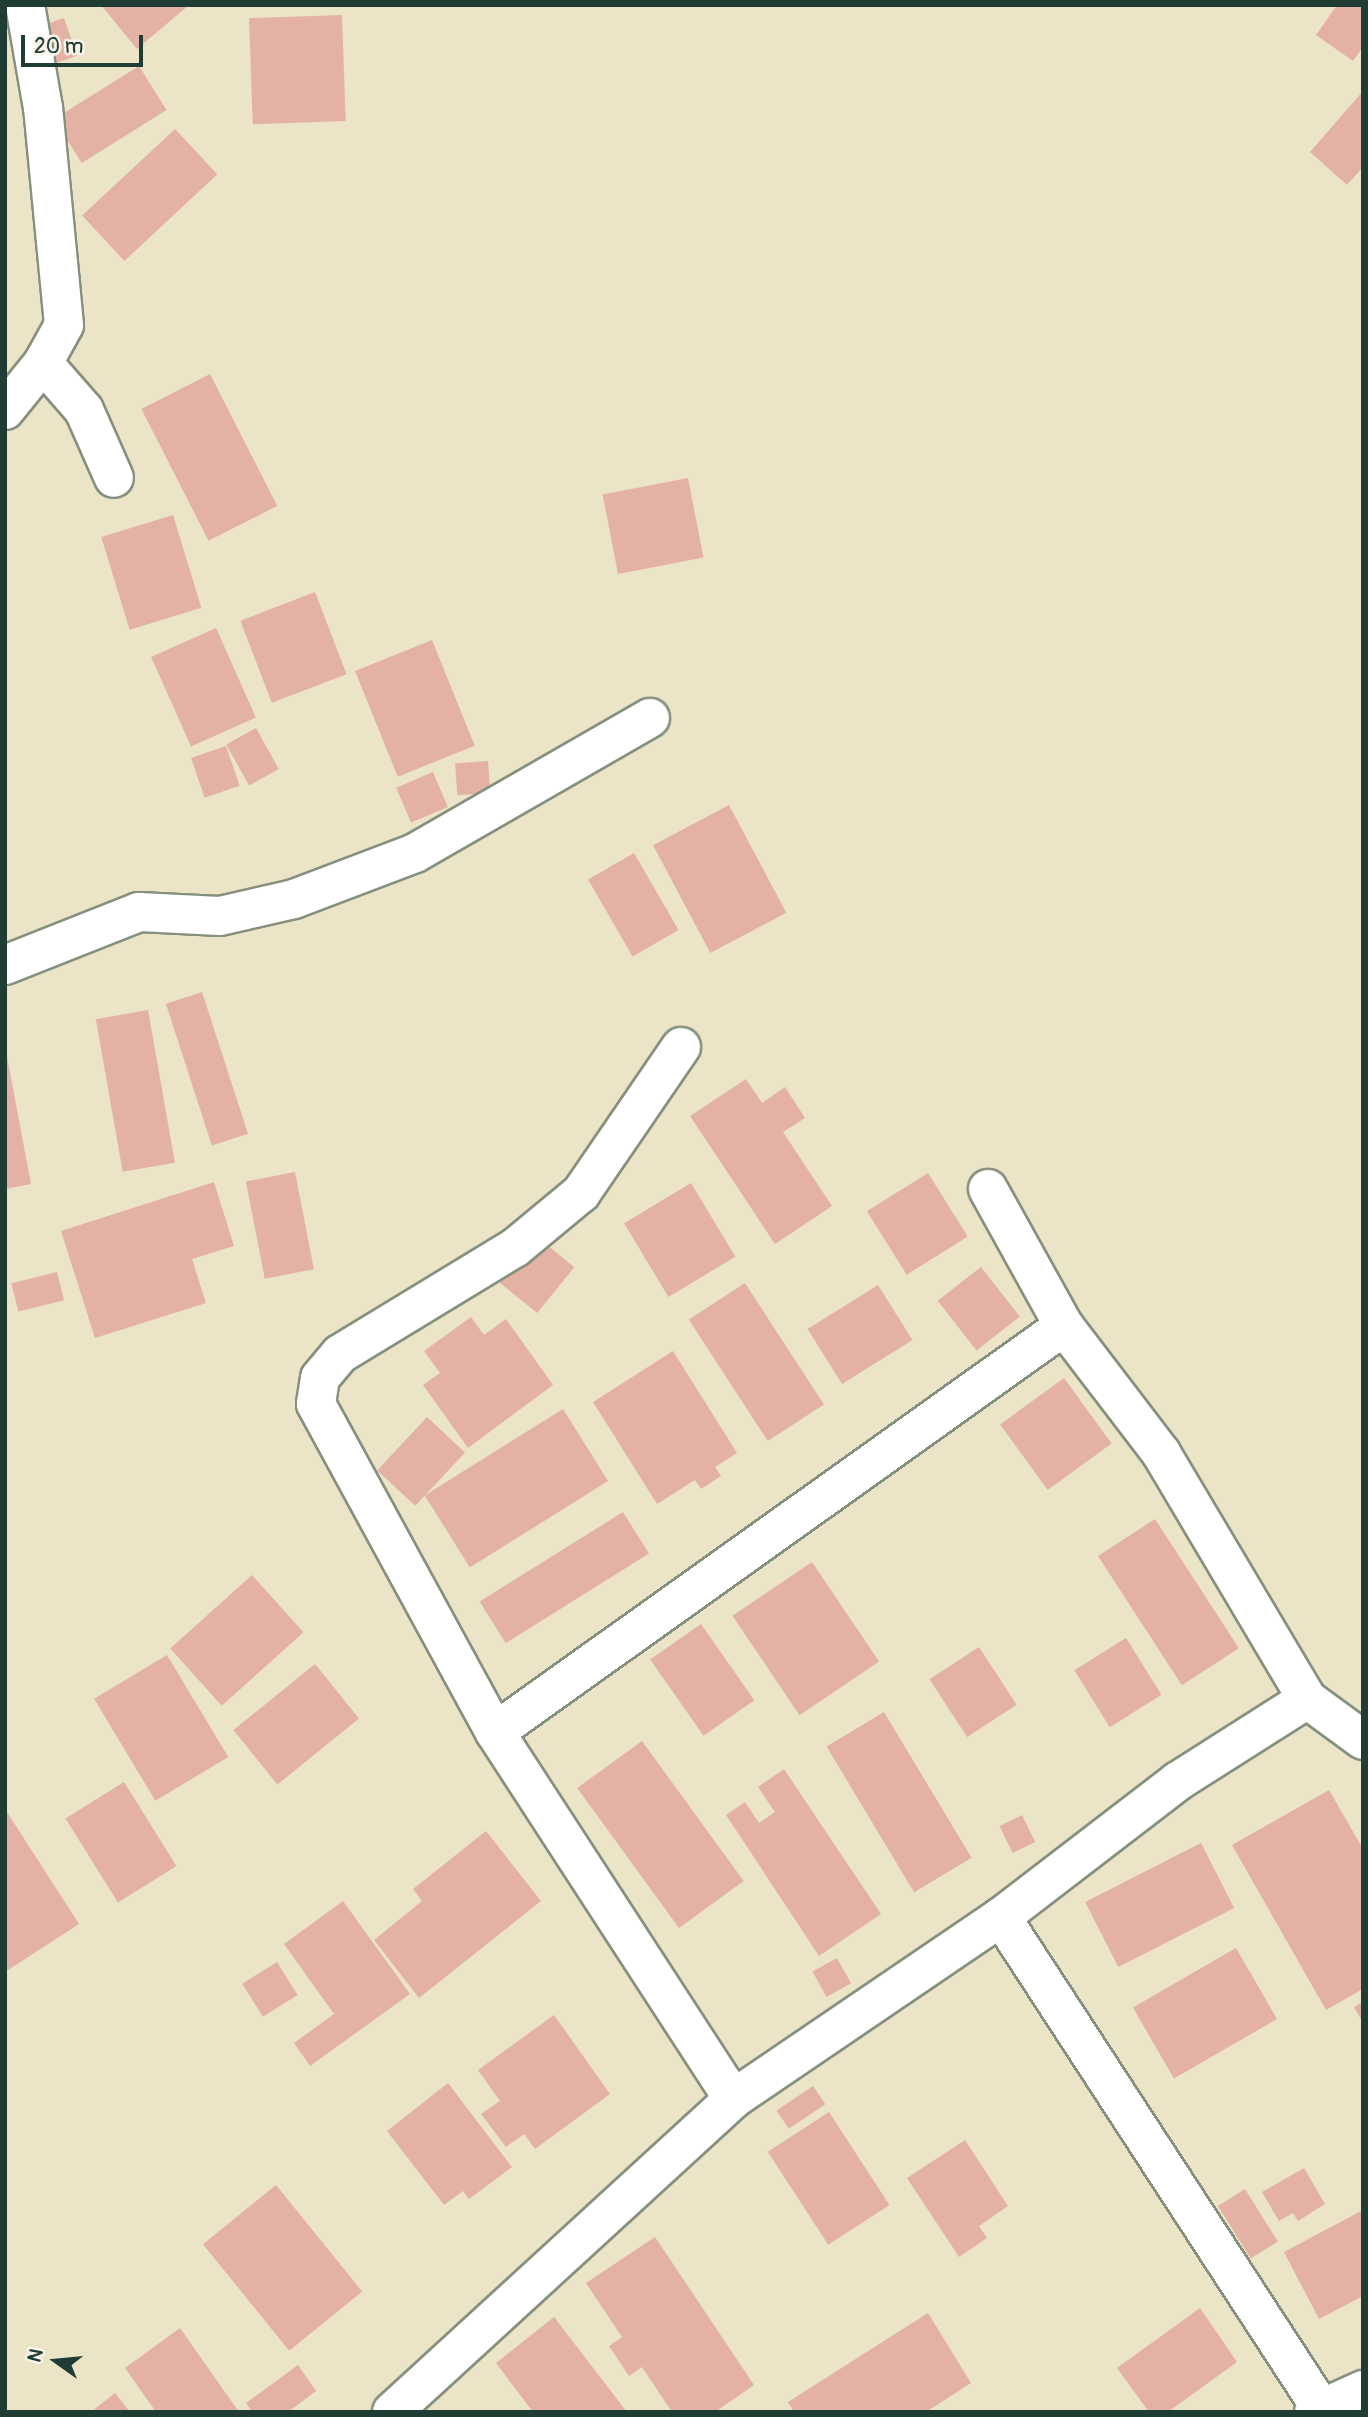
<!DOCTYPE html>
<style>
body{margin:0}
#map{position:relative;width:1368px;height:2417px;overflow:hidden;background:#ebe4c7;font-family:Pangolin,sans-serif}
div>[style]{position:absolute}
.building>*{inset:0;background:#e3b2a4;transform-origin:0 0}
.roads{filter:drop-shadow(2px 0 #85907e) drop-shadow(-2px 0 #85907e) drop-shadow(0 2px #85907e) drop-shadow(0 -2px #85907e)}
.street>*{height:38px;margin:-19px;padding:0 19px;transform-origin:19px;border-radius:19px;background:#fff}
span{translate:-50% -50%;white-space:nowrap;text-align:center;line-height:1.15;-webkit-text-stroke:5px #f7f3e8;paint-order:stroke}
.frame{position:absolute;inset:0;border:7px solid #1f3d34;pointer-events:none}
.north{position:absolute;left:21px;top:2326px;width:70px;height:70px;-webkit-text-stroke:5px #f7f3e8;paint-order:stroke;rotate:285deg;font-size:19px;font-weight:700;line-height:28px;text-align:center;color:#1f3d34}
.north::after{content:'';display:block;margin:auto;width:24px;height:32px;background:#1f3d34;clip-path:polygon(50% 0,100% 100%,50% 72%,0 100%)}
.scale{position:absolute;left:21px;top:35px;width:122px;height:32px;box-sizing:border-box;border:4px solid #1f3d34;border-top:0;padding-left:9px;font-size:21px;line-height:24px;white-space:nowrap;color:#1f3d34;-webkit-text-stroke:5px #f7f3e8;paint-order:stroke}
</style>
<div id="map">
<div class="building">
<i style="clip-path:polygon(101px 5px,189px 5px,137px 49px)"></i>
<i style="clip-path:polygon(1337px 5px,1363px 5px,1363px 47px,1353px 61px,1316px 35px)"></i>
<i style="left:342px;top:15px;width:106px;height:93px;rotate:88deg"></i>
<i style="left:64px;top:18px;width:40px;height:37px;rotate:71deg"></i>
<i style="left:139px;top:66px;width:52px;height:100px;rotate:58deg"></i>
<i style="clip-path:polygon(1363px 91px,1363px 167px,1347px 185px,1310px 152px)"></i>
<i style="left:175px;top:129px;width:62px;height:127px;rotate:47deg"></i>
<i style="left:210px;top:374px;width:148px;height:77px;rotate:63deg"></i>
<i style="left:688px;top:478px;width:81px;height:87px;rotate:79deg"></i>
<i style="left:173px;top:515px;width:97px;height:75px;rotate:73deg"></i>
<i style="left:315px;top:592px;width:88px;height:80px;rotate:69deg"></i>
<i style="left:216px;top:628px;width:98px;height:71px;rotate:66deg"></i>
<i style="left:432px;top:640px;width:114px;height:83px;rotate:68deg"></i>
<i style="left:256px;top:728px;width:47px;height:34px;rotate:61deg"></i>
<i style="left:226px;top:746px;width:42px;height:37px;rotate:71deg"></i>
<i style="left:488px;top:761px;width:32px;height:33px;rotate:86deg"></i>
<i style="left:433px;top:772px;width:38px;height:40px;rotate:67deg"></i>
<i style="left:729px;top:805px;width:122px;height:86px;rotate:62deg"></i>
<i style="left:634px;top:853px;width:89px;height:53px;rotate:60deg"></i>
<i style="left:202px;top:992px;width:149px;height:38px;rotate:72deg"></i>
<i style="left:148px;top:1010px;width:155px;height:53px;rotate:80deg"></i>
<i style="clip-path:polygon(5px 1046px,31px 1184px,5px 1189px)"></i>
<i style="clip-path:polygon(746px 1079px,762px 1103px,785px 1087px,805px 1118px,783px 1132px,832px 1206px,775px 1244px,690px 1116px)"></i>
<i style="left:295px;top:1172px;width:99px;height:50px;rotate:79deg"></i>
<i style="left:928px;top:1173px;width:75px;height:72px;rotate:58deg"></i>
<i style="clip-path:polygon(214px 1182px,234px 1246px,192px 1259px,206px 1303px,95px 1338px,61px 1231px)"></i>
<i style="left:691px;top:1183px;width:86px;height:78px;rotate:59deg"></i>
<i style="left:537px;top:1237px;width:48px;height:59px;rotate:39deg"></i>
<i style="left:981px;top:1267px;width:63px;height:55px;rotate:52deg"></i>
<i style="left:57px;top:1272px;width:29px;height:47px;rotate:76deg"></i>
<i style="left:745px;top:1283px;width:145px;height:67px;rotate:57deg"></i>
<i style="left:878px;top:1285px;width:65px;height:83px;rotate:58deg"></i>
<i style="clip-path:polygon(471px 1317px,484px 1335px,506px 1319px,553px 1385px,468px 1448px,423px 1385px,440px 1373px,424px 1351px)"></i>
<i style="clip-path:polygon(673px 1351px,737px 1453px,715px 1467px,721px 1476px,701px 1489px,695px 1480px,657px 1504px,593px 1402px)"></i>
<i style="left:1064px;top:1378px;width:81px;height:79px;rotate:54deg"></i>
<i style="left:563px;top:1409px;width:85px;height:163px;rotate:58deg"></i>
<i style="left:427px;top:1417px;width:52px;height:73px;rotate:43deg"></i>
<i style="left:623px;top:1512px;width:49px;height:169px;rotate:58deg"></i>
<i style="left:1155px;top:1519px;width:154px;height:68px;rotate:57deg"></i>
<i style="left:812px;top:1562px;width:120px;height:96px;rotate:56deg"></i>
<i style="left:252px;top:1575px;width:77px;height:110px;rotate:48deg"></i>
<i style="left:701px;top:1624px;width:93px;height:62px;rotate:55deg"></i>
<i style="left:1126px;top:1638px;width:67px;height:61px;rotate:58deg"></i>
<i style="left:979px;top:1647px;width:69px;height:59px;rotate:57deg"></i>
<i style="left:167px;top:1655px;width:119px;height:85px;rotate:59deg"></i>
<i style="left:315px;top:1664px;width:70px;height:105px;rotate:51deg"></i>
<i style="left:884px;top:1712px;width:170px;height:67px;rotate:59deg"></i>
<i style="left:642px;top:1741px;width:173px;height:80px;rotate:54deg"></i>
<i style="clip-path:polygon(784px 1769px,881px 1914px,819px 1956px,726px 1815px,745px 1802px,759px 1823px,775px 1812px,758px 1787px)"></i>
<i style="left:124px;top:1782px;width:99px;height:69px;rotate:58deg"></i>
<i style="clip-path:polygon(1329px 1790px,1363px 1849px,1363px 1989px,1326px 2010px,1232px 1845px)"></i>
<i style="clip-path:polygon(5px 1809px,79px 1924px,5px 1972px)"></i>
<i style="left:1022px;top:1815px;width:30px;height:25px;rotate:64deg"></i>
<i style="clip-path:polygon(486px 1831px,541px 1901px,419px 1998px,374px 1940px,422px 1901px,413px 1889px)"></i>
<i style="left:1201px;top:1843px;width:73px;height:130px;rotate:63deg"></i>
<i style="clip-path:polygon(343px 1901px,410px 1994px,310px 2066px,294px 2043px,334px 2014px,284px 1944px)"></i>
<i style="left:1236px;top:1948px;width:82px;height:119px;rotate:60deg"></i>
<i style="left:837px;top:1958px;width:29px;height:28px;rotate:61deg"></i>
<i style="left:277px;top:1962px;width:39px;height:41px;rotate:58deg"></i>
<i style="clip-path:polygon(1363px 2002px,1363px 2023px,1354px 2007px)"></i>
<i style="clip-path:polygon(554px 2015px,610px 2094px,535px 2149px,524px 2134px,506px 2147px,481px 2114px,500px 2101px,478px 2070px)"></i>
<i style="clip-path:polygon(448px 2083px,512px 2167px,469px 2199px,463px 2191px,444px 2205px,387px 2131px)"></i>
<i style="left:813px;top:2086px;width:22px;height:44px;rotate:56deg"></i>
<i style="left:829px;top:2112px;width:111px;height:73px;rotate:57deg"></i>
<i style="clip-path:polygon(965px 2140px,1008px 2206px,979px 2226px,987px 2238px,959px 2257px,907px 2178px)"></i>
<i style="clip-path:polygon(1304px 2168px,1325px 2204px,1298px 2221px,1293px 2213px,1279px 2221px,1262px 2192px)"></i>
<i style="left:276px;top:2185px;width:137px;height:94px;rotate:51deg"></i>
<i style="left:1245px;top:2189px;width:62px;height:32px;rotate:58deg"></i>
<i style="clip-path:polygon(1363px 2210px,1363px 2296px,1319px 2319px,1284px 2252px)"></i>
<i style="clip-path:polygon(655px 2237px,754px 2385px,715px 2412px,672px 2412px,642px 2367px,629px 2376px,609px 2346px,622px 2337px,586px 2283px)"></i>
<i style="clip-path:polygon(1200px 2308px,1237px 2362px,1168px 2412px,1149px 2412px,1117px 2368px)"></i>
<i style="clip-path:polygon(928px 2313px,971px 2383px,926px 2412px,794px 2412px,788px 2402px)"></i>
<i style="clip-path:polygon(554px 2317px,627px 2412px,533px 2412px,496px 2363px)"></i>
<i style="clip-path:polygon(180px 2328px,239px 2412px,156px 2412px,125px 2368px)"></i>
<i style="clip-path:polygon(298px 2365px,316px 2391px,288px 2412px,252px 2412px,246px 2403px)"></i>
<i style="clip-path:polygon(115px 2393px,130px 2412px,91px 2412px)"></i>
</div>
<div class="roads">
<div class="street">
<i style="left:43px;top:363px;width:62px;rotate:48.9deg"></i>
<i style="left:84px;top:410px;width:74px;rotate:66.2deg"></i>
<i style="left:5px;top:410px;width:60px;rotate:-51deg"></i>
<i style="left:43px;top:363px;width:43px;rotate:-61.1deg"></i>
<i style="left:64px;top:325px;width:218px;rotate:-95.5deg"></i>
<i style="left:43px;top:108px;width:105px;rotate:-99.9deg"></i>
<i style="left:5px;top:965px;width:144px;rotate:-21.6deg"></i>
<i style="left:139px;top:912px;width:81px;rotate:2.8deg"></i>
<i style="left:220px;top:916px;width:76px;rotate:-12.9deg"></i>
<i style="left:294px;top:899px;width:129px;rotate:-20.8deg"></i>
<i style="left:415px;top:853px;width:271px;rotate:-29.9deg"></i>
<i style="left:681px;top:1047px;width:177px;rotate:124.4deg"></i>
<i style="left:581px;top:1193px;width:85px;rotate:140.3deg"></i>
<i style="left:516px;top:1247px;width:206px;rotate:148.7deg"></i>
<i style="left:340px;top:1354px;width:31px;rotate:130deg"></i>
<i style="left:320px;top:1378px;width:26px;rotate:99deg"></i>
<i style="left:316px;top:1404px;width:374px;rotate:61.4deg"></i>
<i style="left:495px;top:1732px;width:437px;rotate:57deg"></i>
<i style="left:988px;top:1189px;width:157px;rotate:61deg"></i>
<i style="left:1064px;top:1326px;width:160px;rotate:52.6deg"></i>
<i style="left:1161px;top:1453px;width:286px;rotate:59.3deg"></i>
<i style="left:1307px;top:1699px;width:69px;rotate:36.2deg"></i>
<i style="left:495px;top:1732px;width:699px;rotate:-35.51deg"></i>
<i style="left:1001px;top:1917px;width:586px;rotate:56.91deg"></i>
<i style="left:392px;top:2412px;width:463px;rotate:-42.5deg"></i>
<i style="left:733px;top:2099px;width:324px;rotate:-34.2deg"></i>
<i style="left:1001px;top:1917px;width:223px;rotate:-37.5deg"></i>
<i style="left:1178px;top:1781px;width:153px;rotate:-32.4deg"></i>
<i style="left:1314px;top:2412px;width:54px;rotate:-24.2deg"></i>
</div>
</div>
<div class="frame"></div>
<div class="north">N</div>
<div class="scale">20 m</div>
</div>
